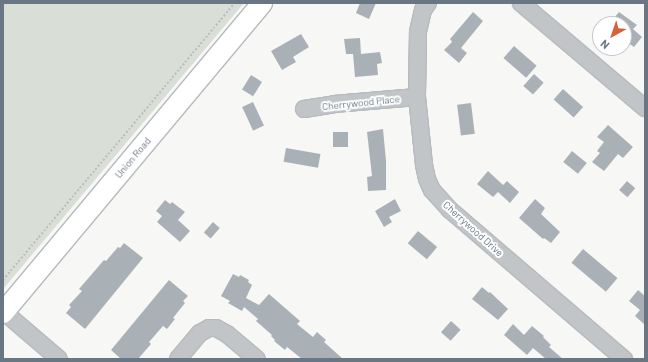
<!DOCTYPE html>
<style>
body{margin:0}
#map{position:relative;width:648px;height:362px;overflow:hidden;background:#f7f8f5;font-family:Barlow,sans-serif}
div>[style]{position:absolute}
.green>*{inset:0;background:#d9ded6}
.building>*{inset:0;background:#aab1b6;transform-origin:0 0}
.path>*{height:2px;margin-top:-1px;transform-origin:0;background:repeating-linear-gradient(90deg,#bbbec0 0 2px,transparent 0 4px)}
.roads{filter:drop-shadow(1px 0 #b7babe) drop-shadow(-1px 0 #b7babe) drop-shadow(0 1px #b7babe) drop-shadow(0 -1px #b7babe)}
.minor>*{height:16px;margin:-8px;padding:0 8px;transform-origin:8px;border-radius:8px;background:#c1c5c8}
.major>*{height:20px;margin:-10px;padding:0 10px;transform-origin:10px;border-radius:10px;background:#fff}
span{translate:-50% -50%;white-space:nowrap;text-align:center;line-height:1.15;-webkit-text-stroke:4px #fff;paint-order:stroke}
.street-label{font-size:10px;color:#697784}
.frame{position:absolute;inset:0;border:4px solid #697784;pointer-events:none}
.north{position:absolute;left:592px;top:16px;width:40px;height:40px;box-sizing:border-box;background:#fff;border:1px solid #c3c9ce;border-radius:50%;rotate:220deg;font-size:11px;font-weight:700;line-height:16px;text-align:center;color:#697784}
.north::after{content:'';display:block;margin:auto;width:14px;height:18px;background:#d56338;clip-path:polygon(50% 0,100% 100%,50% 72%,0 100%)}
</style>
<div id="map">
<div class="green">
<i style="clip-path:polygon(3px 3px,244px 3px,4px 288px,3px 287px)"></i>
</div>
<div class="building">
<i style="clip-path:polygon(360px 3px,376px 3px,369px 19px,356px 13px)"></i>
<i style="clip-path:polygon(473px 12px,483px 21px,461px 48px,467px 53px,459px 63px,444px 50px,452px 42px,450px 39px)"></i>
<i style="clip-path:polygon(619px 12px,637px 25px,633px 29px,642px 37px,634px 47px,624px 40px,624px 24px,609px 24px)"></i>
<i style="clip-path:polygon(301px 34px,309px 47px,293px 57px,296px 62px,282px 70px,271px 51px)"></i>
<i style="clip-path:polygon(360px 38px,361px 54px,380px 52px,382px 63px,377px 64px,378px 75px,355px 77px,353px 54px,346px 54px,344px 39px)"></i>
<i style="left:514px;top:46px;width:30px;height:16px;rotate:41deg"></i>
<i style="left:534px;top:74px;width:13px;height:16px;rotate:42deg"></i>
<i style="left:251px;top:75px;width:13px;height:17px;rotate:32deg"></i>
<i style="left:563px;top:89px;width:27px;height:14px;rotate:42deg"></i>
<i style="left:253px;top:102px;width:26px;height:12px;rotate:65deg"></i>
<i style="left:471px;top:103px;width:31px;height:14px;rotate:83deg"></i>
<i style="clip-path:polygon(608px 125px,633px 147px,623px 158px,618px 154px,604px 171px,592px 162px,600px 153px,597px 151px,604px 142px,597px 137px)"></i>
<i style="clip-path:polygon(383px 129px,386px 161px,386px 190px,368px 191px,367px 177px,372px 176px,367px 132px)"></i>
<i style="left:333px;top:132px;width:15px;height:15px"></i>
<i style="left:286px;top:148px;width:35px;height:14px;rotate:10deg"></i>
<i style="left:572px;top:151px;width:19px;height:14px;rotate:39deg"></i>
<i style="clip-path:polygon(488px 171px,503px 185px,507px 181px,519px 192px,510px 203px,498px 192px,493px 197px,477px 184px)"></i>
<i style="left:627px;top:181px;width:11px;height:12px;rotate:41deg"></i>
<i style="clip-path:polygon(395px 199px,401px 211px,389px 217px,392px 222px,384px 227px,375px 211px)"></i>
<i style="clip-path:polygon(535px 199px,545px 208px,541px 214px,560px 232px,551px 243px,544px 238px,543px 239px,519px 218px)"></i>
<i style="clip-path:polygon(165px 200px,170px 204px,172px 202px,185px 212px,178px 220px,190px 231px,180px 242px,157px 222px,162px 216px,156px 211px)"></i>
<i style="left:213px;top:222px;width:9px;height:14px;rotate:41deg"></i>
<i style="left:418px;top:231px;width:25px;height:16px;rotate:40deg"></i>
<i style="clip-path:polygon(124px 243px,143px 258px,85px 329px,66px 313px,71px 307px,69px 305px,82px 291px,79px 289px,104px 260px,106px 261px,118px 247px,120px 248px)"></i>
<i style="left:583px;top:249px;width:45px;height:18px;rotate:40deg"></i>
<i style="clip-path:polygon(233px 274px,239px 277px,240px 275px,249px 280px,248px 282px,252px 285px,246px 298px,259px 305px,269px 294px,300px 321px,297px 324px,313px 337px,317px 332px,326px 340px,324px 342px,343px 359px,302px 359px,287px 347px,285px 350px,274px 341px,275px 340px,271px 336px,272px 335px,256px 321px,258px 319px,244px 307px,242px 311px,228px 303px,230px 301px,221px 296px)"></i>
<i style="clip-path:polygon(169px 280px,188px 296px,183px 301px,185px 303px,173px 318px,175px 319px,167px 329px,163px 326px,149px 342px,151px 344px,138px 359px,121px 359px,111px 350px)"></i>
<i style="clip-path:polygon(482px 287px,489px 293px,490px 292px,508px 309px,498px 320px,472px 299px)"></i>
<i style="clip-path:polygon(638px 290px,645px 296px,645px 325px,635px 316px,640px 310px,629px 301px)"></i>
<i style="left:451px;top:321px;width:13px;height:15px;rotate:42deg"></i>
<i style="clip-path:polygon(513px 324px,524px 335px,532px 326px,544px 336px,543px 337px,551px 345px,549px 347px,563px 359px,546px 359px,533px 348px,527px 355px,504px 335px)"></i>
</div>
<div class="path">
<i style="left:3px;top:280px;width:361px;rotate:-50.1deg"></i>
</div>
<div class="roads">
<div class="minor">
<i style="left:428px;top:3px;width:9px;rotate:126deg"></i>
<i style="left:423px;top:10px;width:23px;rotate:103deg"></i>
<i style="left:418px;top:32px;width:65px;rotate:90.9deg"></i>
<i style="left:417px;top:97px;width:68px;rotate:84.1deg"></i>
<i style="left:424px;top:165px;width:14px;rotate:78deg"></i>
<i style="left:427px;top:179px;width:12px;rotate:66deg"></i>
<i style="left:432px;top:190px;width:27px;rotate:48deg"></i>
<i style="left:450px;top:210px;width:229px;rotate:40.6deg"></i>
<i style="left:521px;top:3px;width:162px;rotate:40.3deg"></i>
<i style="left:304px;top:109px;width:30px;rotate:-9deg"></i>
<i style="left:334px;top:104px;width:83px;rotate:-4.8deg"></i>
<i style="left:4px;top:312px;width:72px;rotate:40.5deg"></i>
<i style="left:178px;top:359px;width:34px;rotate:-50deg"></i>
<i style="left:200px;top:333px;width:10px;rotate:-29deg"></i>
<i style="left:209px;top:328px;width:7px"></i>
<i style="left:216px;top:328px;width:13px;rotate:29deg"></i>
<i style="left:227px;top:334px;width:39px;rotate:40deg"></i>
</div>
<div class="major">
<i style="left:3px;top:313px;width:404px;rotate:-50.1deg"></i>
</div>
</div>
<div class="street-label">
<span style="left:361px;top:103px;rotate:-6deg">Cherrywood Place</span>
<span style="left:133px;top:158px;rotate:-50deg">Union Road</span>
<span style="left:473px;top:229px;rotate:42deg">Cherrywood Drive</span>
</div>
<div class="frame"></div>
<div class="north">N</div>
</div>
